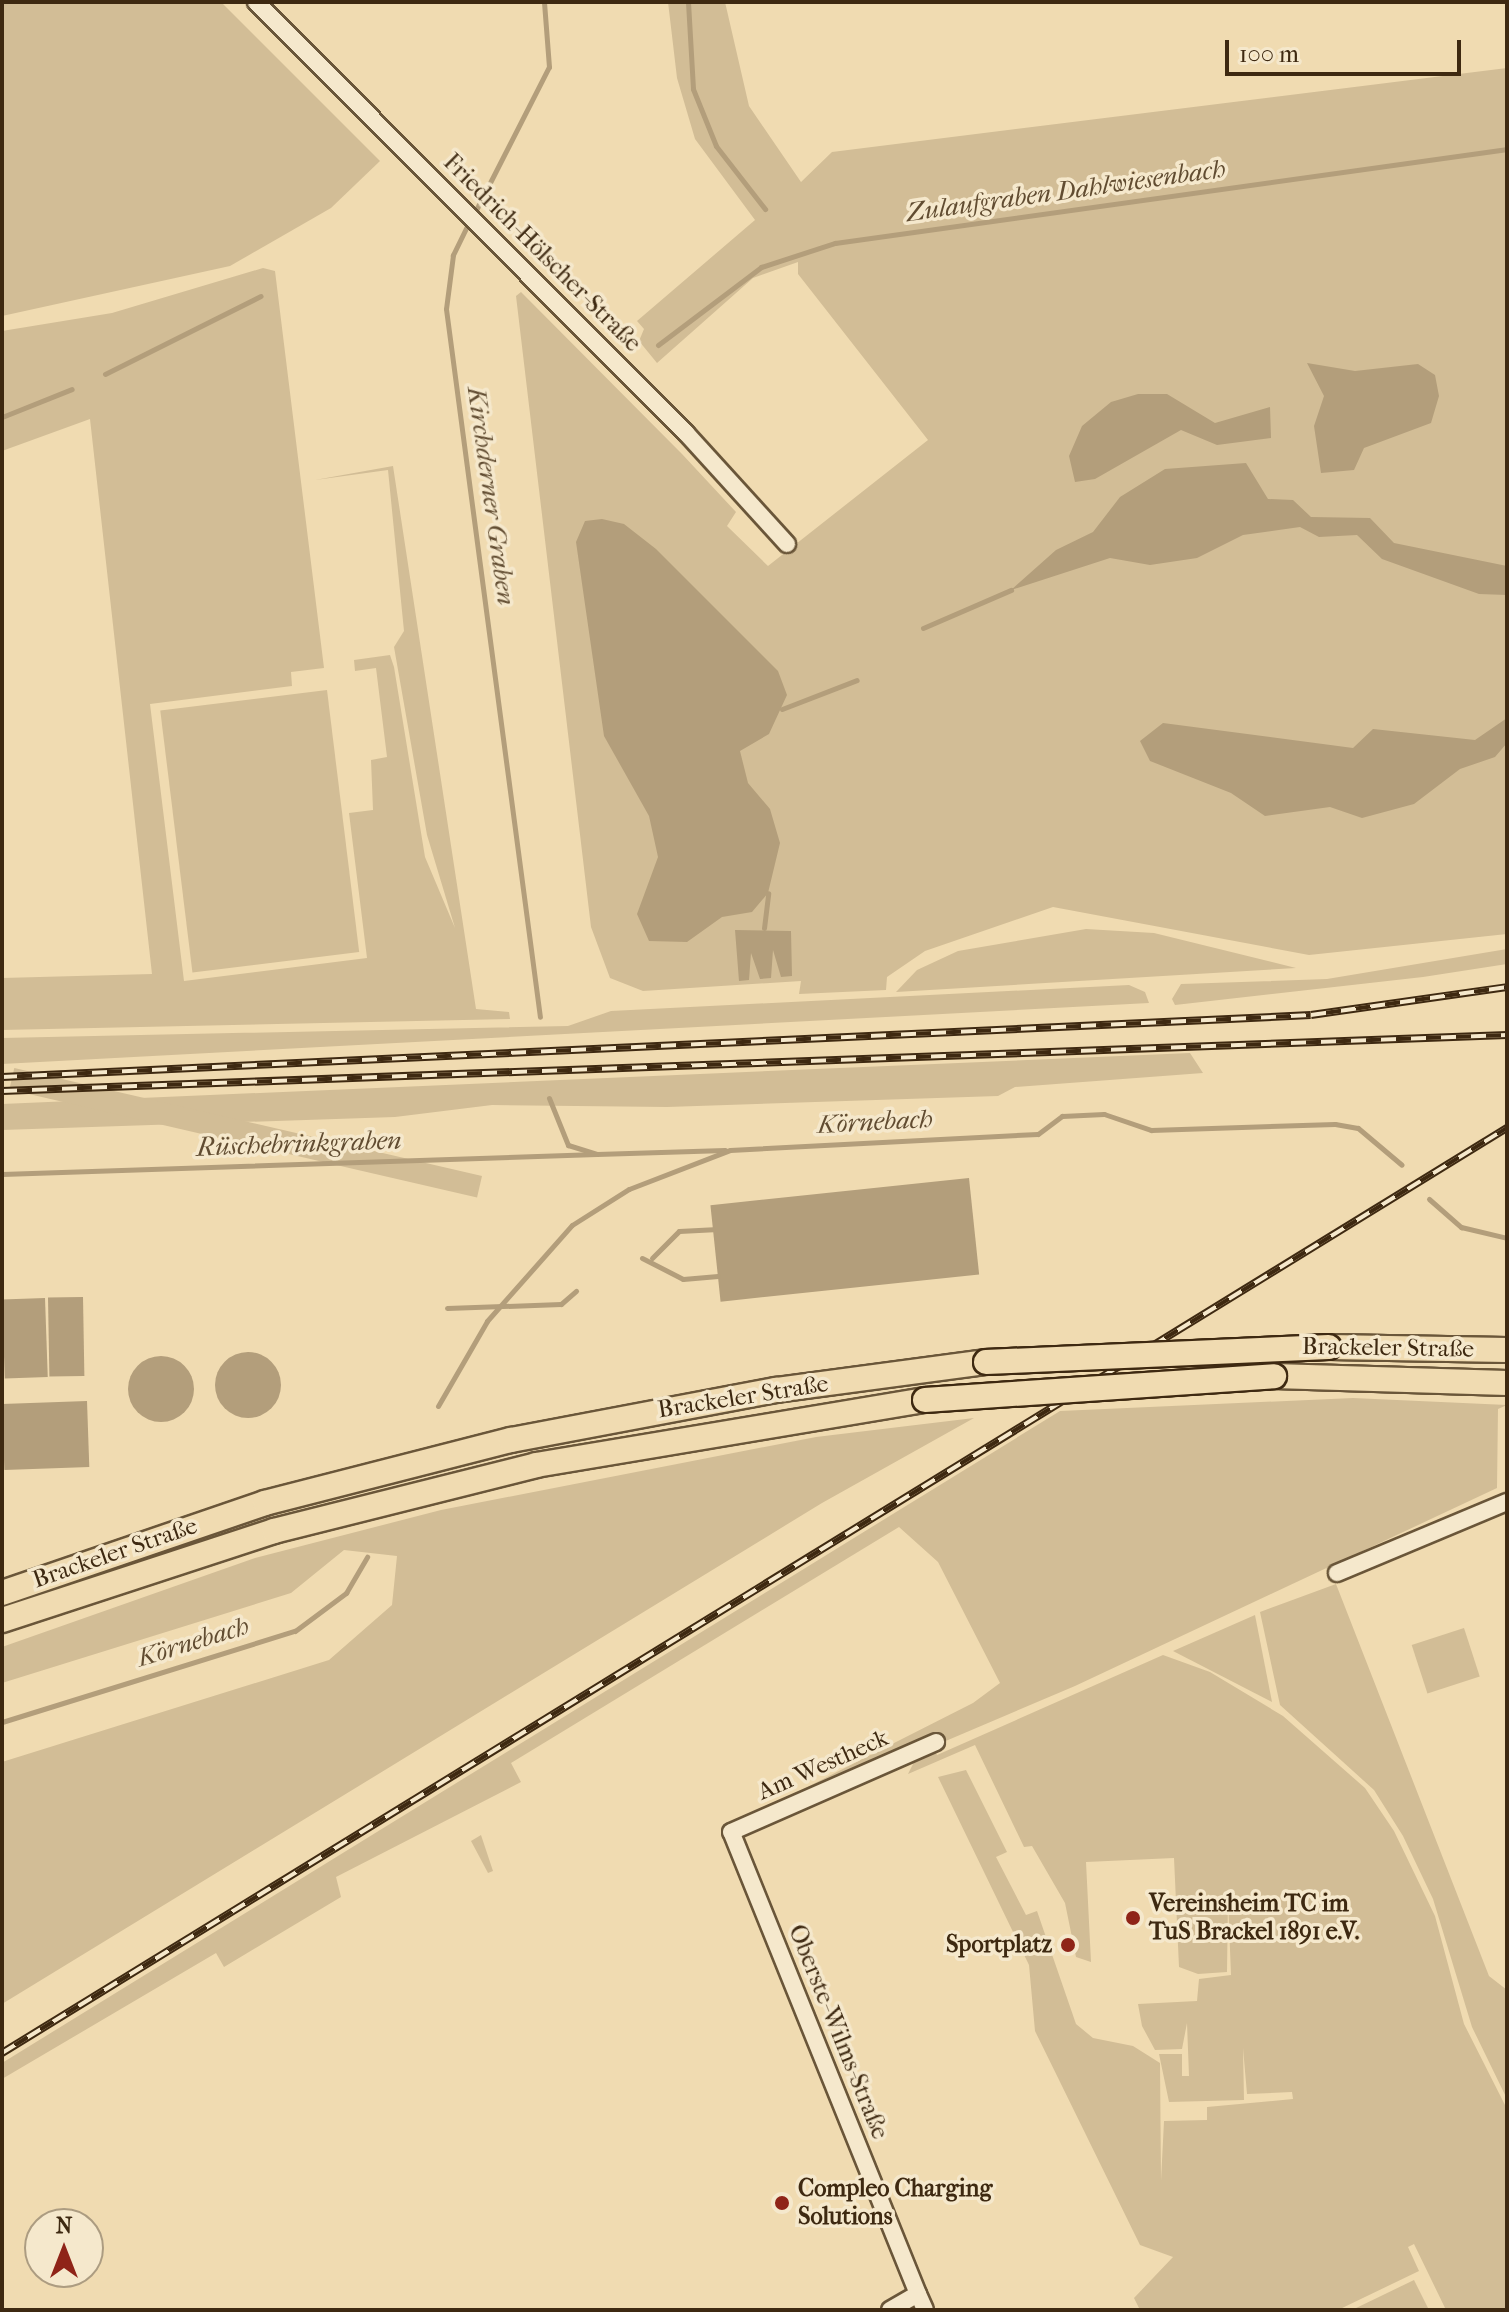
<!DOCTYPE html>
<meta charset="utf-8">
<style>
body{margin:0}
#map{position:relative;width:1509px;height:2312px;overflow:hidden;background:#f0dbb1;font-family:"IM FELL French Canon",serif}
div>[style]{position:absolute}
.green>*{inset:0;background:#d2bd96;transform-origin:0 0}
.water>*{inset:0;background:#b39e7b;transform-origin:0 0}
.round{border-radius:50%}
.stream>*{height:5px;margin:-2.5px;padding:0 2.5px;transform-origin:2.5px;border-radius:2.5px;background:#b39e7b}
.roads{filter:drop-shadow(2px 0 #6a5639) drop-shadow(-2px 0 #6a5639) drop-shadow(0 2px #6a5639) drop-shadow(0 -2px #6a5639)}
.minor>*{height:16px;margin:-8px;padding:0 8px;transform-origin:8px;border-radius:8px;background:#f5e8cc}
.highway>*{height:24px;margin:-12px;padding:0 12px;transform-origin:12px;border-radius:12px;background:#f0dbb1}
.rail>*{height:8px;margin-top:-4px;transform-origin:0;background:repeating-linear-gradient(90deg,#f5e8cc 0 15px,#3e2911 0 30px);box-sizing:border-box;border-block:2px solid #3e2911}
.bridges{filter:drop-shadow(2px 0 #3e2911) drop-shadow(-2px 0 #3e2911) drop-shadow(0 2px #3e2911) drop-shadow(0 -2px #3e2911)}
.highway-bridge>*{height:24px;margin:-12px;padding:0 12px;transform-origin:12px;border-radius:12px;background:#f0dbb1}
.dots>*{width:22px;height:22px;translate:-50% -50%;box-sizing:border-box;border:4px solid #f5e8cc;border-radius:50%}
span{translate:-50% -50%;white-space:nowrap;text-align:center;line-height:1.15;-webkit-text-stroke:7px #f5e8cc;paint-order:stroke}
.street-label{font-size:24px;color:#3e2911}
.poi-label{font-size:24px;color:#3e2911;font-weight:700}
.left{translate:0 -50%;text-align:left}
.right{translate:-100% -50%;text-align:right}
.water-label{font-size:26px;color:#614c31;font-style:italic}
.frame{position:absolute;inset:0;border:4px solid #3e2911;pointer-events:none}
.north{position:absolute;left:24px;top:2208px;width:80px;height:80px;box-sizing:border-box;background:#f5e8cc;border:2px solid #ac9c81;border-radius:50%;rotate:0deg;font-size:22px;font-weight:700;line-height:32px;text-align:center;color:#3e2911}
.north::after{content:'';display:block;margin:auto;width:28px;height:36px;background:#8f2418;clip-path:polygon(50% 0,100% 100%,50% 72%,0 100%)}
.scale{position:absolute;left:1225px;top:40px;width:236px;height:36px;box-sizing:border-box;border:4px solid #3e2911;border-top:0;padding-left:10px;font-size:24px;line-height:28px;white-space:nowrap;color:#3e2911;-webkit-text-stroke:6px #f5e8cc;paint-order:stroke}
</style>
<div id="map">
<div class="green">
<i style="clip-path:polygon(2px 2px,221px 2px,380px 161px,331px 208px,230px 266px,2px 316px)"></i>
<i style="clip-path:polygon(668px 2px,725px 2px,749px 106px,801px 182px,832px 152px,1507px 68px,1507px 934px,1309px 955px,1053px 907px,925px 951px,887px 977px,886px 990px,799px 994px,801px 981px,643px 991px,610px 978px,591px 927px,516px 296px,521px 292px,682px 454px,736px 512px,727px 526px,768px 566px,928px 440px,798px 274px,798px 262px,753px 278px,657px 363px,639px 341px,644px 329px,637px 321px,755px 220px,695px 139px,677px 78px)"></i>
<i style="clip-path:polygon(263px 268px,275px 271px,324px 668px,291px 672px,292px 686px,150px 704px,184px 981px,367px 958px,349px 813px,373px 810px,371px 760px,387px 757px,376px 668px,355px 671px,354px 660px,390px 655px,394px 667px,425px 857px,455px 928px,427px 835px,394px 647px,404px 631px,388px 470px,315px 480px,393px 466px,476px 1009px,509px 1012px,510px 1019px,2px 1030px,2px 978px,152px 974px,90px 419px,2px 451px,2px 331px,112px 313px)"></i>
<i style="left:327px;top:690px;width:264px;height:168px;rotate:83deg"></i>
<i style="clip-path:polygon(1086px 929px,1154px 933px,1296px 968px,896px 992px,917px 970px,958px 951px)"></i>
<i style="clip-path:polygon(1507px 949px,1507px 964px,1423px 977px,1175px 1005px,1172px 999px,1181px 984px,1327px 979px)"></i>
<i style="clip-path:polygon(1129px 985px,1145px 992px,1149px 1003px,2px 1064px,2px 1038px,568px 1026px,611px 1011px)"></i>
<i style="clip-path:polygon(1190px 1053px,1203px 1073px,1015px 1087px,998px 1096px,667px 1107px,492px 1105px,395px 1117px,2px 1130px,2px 1104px)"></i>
<i style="left:482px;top:1176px;width:22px;height:480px;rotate:103deg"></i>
<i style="clip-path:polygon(1353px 1398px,1507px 1405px,1498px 1409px,1497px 1488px,1075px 1686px,941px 1743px,936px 1734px,756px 1813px,973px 1703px,1000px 1683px,938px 1562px,899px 1527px,511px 1763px,521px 1782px,336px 1877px,341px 1897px,224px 1967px,216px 1953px,2px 2079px,2px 2063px,1060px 1411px)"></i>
<i style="clip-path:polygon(974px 1418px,822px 1503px,2px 2004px,2px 1762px,329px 1660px,392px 1605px,397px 1556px,344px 1550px,291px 1593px,2px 1683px,2px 1647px,255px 1558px,441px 1510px,816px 1437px)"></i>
<i style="clip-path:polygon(1336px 1584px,1489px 1976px,1507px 1990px,1507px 2099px,1472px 2027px,1433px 1899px,1403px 1836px,1374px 1790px,1280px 1705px,1260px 1612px)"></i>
<i style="clip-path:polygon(1255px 1615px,1272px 1702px,1173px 1651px)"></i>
<i style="left:1464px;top:1628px;width:51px;height:55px;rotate:72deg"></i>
<i style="clip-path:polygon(1163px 1655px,1210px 1672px,1283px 1716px,1365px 1788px,1394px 1831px,1435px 1916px,1464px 2024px,1507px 2109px,1507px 2310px,1446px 2310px,1414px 2244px,1408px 2247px,1419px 2271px,1338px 2310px,1140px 2310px,1134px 2298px,1173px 2257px,1140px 2245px,1035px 2031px,1029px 1965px,938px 1777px,966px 1770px,1007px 1852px,996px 1857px,1026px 1915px,1037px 1911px,1076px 2024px,1093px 2038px,1133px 2046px,1160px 2063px,1161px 2181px,1164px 2121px,1207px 2120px,1207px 2107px,1293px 2099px,1292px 2092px,1247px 2094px,1243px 2048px,1244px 2100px,1169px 2102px,1159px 2054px,1182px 2054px,1182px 2076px,1189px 2076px,1187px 2023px,1182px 2049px,1155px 2050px,1142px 2026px,1138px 2004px,1197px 2001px,1199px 1979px,1231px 1975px,1228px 1899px,1227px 1972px,1198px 1974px,1179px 1967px,1174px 1858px,1086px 1862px,1091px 1962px,1076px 1957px,1065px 1903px,1032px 1846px,1024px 1847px,975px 1745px,908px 1774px,917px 1756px,934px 1749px,937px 1755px)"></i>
<i style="clip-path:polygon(481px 1835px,493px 1871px,488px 1873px,471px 1841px)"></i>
<i style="clip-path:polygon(1414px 2280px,1429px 2310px,1352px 2310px)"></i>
</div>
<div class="water">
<i style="clip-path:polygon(1307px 363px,1355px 371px,1418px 364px,1435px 375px,1439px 396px,1431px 423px,1364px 448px,1354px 470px,1321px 473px,1314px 426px,1324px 396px)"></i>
<i style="clip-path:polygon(1138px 394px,1167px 394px,1215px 423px,1270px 407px,1271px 438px,1217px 445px,1181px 430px,1095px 479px,1075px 482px,1069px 456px,1082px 426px,1111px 402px)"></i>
<i style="clip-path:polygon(1246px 463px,1268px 499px,1293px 500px,1311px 517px,1370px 518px,1394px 543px,1507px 566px,1507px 595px,1479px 594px,1382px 559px,1357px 535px,1319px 537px,1300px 527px,1243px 535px,1197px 558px,1150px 565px,1110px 558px,1011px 590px,1056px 550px,1093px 532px,1120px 497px,1165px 469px)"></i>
<i style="clip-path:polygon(602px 519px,624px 524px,656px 549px,778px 671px,787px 695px,769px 734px,740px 751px,748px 783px,770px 809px,780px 843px,768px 893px,752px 912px,722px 917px,687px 942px,649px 941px,637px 914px,658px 857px,649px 816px,604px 736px,576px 542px,585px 521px)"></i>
<i style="clip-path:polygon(1507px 718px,1507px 743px,1495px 757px,1460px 769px,1414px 804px,1362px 818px,1330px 807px,1265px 816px,1231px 793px,1150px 761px,1140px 741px,1163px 723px,1353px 748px,1373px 729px,1475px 740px)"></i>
<i style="clip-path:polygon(735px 930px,791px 931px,792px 976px,781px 977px,773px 950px,771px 978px,760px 979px,751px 953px,749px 980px,739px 981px)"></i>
<i style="left:969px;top:1178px;width:97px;height:260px;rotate:84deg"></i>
<i style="left:83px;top:1297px;width:79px;height:35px;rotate:89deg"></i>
<i style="left:45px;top:1298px;width:79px;height:43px;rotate:88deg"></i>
<i class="round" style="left:215px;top:1352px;width:66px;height:66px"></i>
<i class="round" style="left:128px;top:1356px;width:66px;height:66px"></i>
<i style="left:87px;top:1401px;width:66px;height:85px;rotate:88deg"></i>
</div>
<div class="stream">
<i style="left:688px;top:2px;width:87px;rotate:86.7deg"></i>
<i style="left:693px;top:89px;width:61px;rotate:68deg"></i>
<i style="left:716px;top:146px;width:80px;rotate:52.1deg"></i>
<i style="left:474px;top:214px;width:165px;rotate:-63deg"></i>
<i style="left:549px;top:67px;width:65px;rotate:-94.4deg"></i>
<i style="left:469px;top:222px;width:37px;rotate:116deg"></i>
<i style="left:453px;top:255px;width:54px;rotate:97.4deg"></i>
<i style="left:446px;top:309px;width:714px;rotate:82.44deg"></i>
<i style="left:658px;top:345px;width:129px;rotate:-37.1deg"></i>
<i style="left:761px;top:267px;width:78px;rotate:-18deg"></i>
<i style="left:835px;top:243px;width:679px;rotate:-7.96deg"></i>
<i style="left:105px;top:374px;width:174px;rotate:-26.6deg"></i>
<i style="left:2px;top:417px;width:75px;rotate:-21.8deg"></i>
<i style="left:923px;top:628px;width:96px;rotate:-23.4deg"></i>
<i style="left:782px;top:709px;width:80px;rotate:-21.1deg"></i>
<i style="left:764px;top:928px;width:35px;rotate:-83deg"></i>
<i style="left:549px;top:1098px;width:51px;rotate:68deg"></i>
<i style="left:568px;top:1145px;width:30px;rotate:17deg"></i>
<i style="left:597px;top:1154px;width:128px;rotate:-1.8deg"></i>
<i style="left:2px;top:1174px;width:595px;rotate:-1.93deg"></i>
<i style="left:1429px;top:1199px;width:43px;rotate:41.2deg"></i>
<i style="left:1461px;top:1227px;width:47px;rotate:13.4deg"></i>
<i style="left:642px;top:1258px;width:46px;rotate:27.1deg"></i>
<i style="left:683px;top:1279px;width:35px;rotate:-5deg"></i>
<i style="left:652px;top:1258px;width:38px;rotate:-45deg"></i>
<i style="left:679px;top:1231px;width:34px;rotate:-3deg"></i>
<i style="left:447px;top:1308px;width:114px;rotate:-2deg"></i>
<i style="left:561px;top:1304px;width:20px;rotate:-41deg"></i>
<i style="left:438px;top:1406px;width:98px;rotate:-60deg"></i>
<i style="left:487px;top:1321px;width:128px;rotate:-48.5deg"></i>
<i style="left:572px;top:1225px;width:67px;rotate:-32.3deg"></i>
<i style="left:629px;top:1189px;width:108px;rotate:-21.1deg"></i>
<i style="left:730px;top:1150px;width:308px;rotate:-3deg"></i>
<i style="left:1038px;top:1134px;width:30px;rotate:-37deg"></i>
<i style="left:1062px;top:1116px;width:42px;rotate:-2.7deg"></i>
<i style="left:1104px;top:1114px;width:50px;rotate:18.8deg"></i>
<i style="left:1151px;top:1130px;width:184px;rotate:-1.9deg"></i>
<i style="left:1335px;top:1124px;width:23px;rotate:10deg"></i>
<i style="left:1358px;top:1128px;width:57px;rotate:40.1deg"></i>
<i style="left:2px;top:1722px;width:307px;rotate:-17.3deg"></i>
<i style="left:295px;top:1631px;width:64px;rotate:-36.7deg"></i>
<i style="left:346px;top:1593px;width:42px;rotate:-59.7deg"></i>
</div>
<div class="roads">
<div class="minor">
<i style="left:256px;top:2px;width:609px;rotate:45.07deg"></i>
<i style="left:686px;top:433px;width:150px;rotate:47.7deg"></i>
<i style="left:1337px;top:1573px;width:184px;rotate:-22.7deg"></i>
<i style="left:918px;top:2294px;width:498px;rotate:-112deg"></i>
<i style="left:731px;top:1832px;width:224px;rotate:-23.7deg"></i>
<i style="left:890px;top:2310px;width:32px;rotate:-30deg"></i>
<i style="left:918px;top:2294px;width:17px;rotate:66deg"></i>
</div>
<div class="highway">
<i style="left:1329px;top:1347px;width:178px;rotate:1deg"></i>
<i style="left:1274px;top:1376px;width:233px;rotate:1.7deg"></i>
<i style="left:2px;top:1593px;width:278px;rotate:-18.9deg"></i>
<i style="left:265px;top:1503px;width:254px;rotate:-14.4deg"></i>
<i style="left:511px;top:1440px;width:270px;rotate:-10.7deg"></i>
<i style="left:776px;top:1390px;width:212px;rotate:-7.6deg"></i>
<i style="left:2px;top:1620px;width:286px;rotate:-18.1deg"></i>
<i style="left:274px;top:1531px;width:270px;rotate:-14.1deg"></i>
<i style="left:536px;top:1465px;width:394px;rotate:-9.5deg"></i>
</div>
</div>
<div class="rail">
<i style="left:2px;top:1077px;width:1310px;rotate:-2.71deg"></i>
<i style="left:1311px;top:1015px;width:198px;rotate:-8.1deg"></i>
<i style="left:2px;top:1091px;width:1506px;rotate:-2.13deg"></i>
<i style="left:2px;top:2053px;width:1767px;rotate:-31.58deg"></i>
</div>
<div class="bridges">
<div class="highway-bridge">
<i style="left:986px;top:1362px;width:343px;rotate:-2.5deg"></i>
<i style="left:925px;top:1400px;width:350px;rotate:-3.9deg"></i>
</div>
</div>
<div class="dots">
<i style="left:1133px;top:1918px;background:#8f2418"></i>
<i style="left:1068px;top:1945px;background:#8f2418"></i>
<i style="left:782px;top:2203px;background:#8f2418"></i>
</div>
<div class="street-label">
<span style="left:542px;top:253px;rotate:45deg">Friedrich-Hölscher-Straße</span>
<span style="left:1388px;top:1348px;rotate:1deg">Brackeler Straße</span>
<span style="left:743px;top:1397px;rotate:-9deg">Brackeler Straße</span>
<span style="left:115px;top:1553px;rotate:-19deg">Brackeler Straße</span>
<span style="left:823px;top:1765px;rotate:-24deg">Am Westheck</span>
<span style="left:838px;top:2032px;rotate:68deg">Oberste-Wilms-Straße</span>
</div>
<div class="poi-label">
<span class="left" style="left:1149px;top:1918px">Vereinsheim TC im<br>TuS Brackel 1891 e.V.</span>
<span class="right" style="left:1052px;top:1945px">Sportplatz</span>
<span class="left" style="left:798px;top:2203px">Compleo Charging<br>Solutions</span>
</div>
<div class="water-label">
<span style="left:1066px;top:191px;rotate:-8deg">Zulaufgraben Dahlwiesenbach</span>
<span style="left:491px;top:496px;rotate:82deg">Kirchderner Graben</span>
<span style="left:875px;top:1122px;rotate:-3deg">Körnebach</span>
<span style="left:299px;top:1144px;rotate:-2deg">Rüschebrinkgraben</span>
<span style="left:193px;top:1642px;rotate:-17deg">Körnebach</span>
</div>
<div class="frame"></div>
<div class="north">N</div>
<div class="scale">100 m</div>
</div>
